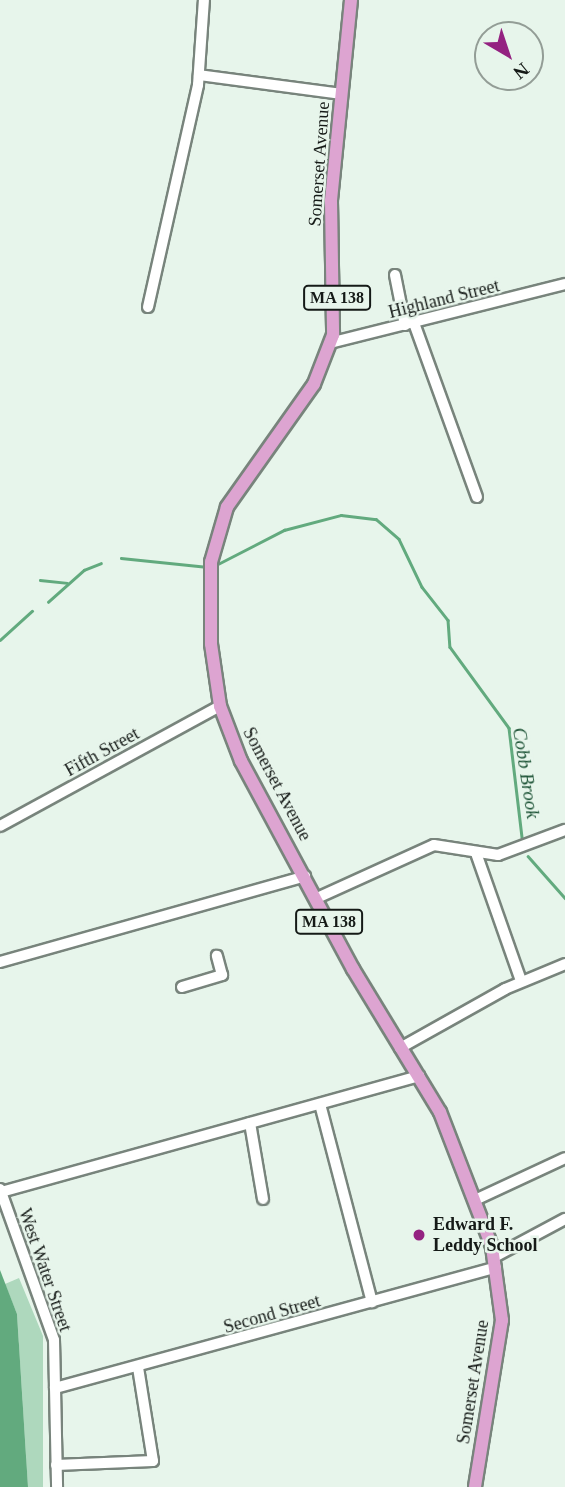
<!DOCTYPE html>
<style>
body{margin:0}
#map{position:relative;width:565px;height:1487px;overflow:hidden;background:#e7f5eb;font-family:"Times New Roman",serif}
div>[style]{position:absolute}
.green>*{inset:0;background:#aed8bd}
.water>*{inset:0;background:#62aa7e}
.stream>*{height:2.5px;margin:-1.25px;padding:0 1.25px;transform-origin:1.25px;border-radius:1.25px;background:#62aa7e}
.roads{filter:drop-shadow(2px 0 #78847c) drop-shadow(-2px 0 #78847c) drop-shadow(0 2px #78847c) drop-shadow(0 -2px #78847c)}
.minor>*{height:10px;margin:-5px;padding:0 5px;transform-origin:5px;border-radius:5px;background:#fff}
.major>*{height:12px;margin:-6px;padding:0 6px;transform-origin:6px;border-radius:6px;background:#dda4d1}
.dots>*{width:19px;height:19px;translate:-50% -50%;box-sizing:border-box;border:4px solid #e7f5eb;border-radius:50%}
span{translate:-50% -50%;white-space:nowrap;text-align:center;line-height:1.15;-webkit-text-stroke:5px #e7f5eb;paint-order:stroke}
.shield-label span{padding:2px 5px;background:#e7f5eb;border:2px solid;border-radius:5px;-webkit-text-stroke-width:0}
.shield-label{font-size:16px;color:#151a17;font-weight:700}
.street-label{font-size:18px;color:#151a17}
.poi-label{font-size:18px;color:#151a17;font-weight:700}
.left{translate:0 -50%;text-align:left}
.water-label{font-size:19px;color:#1d5336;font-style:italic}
.north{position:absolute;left:474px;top:21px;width:70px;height:70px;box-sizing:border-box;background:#e7f5eb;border:2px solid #939d96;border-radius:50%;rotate:141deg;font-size:19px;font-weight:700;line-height:28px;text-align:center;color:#151a17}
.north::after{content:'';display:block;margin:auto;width:24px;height:32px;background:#942281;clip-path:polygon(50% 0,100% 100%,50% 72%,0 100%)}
</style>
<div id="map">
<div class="green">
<i style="clip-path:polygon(19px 1278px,43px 1336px,43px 1487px,28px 1487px,17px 1314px,5px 1284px)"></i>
</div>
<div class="water">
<i style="clip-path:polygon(0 1270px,17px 1314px,28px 1487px,0 1487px)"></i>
</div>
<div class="stream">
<i style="left:121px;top:558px;width:87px;rotate:5.9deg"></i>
<i style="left:214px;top:566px;width:79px;rotate:-27.2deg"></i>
<i style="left:284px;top:530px;width:59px;rotate:-14.7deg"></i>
<i style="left:341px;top:515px;width:35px;rotate:7deg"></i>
<i style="left:376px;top:519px;width:30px;rotate:41deg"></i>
<i style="left:399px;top:539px;width:53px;rotate:64.4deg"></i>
<i style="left:422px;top:587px;width:42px;rotate:51.8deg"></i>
<i style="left:448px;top:620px;width:27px;rotate:86deg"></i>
<i style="left:450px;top:647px;width:100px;rotate:53.9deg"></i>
<i style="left:509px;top:728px;width:110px;rotate:83.2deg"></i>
<i style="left:40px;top:580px;width:27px;rotate:6deg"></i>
<i style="left:48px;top:602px;width:48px;rotate:-41.6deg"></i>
<i style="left:84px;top:570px;width:18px;rotate:-22deg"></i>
<i style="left:0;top:640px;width:43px;rotate:-42.2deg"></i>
<i style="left:528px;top:856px;width:56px;rotate:48.6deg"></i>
</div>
<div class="roads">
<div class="minor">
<i style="left:199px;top:75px;width:143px;rotate:7.6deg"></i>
<i style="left:395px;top:275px;width:51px;rotate:78.7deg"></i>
<i style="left:148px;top:307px;width:228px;rotate:-77.3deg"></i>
<i style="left:198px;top:85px;width:85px;rotate:-86deg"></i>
<i style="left:414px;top:323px;width:185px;rotate:70.1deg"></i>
<i style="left:330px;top:343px;width:242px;rotate:-14.1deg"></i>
<i style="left:0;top:826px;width:251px;rotate:-28.6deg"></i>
<i style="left:476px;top:853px;width:136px;rotate:70.6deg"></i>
<i style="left:317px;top:898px;width:128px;rotate:-24.4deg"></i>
<i style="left:434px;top:845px;width:65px;rotate:8.9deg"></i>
<i style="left:498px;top:855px;width:72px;rotate:-20.5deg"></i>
<i style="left:0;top:962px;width:317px;rotate:-15.7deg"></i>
<i style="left:182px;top:987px;width:42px;rotate:-16.7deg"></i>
<i style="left:222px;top:975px;width:20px;rotate:-105deg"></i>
<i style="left:400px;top:1048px;width:120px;rotate:-29.3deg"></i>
<i style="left:505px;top:989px;width:65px;rotate:-22.6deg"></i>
<i style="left:320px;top:1104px;width:205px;rotate:75.3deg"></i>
<i style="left:250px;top:1123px;width:77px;rotate:80.3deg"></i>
<i style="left:0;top:1189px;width:160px;rotate:70.3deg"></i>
<i style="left:54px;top:1340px;width:147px;rotate:88.8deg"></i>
<i style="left:1px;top:1192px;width:434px;rotate:-15.5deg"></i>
<i style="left:475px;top:1200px;width:99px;rotate:-25deg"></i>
<i style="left:494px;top:1257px;width:81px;rotate:-28.2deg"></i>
<i style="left:55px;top:1388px;width:457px;rotate:-15.3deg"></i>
<i style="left:56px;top:1465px;width:97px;rotate:-2.4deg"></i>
<i style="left:153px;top:1461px;width:95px;rotate:-99.1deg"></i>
</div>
<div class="major">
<i style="left:351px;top:0;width:202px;rotate:95.7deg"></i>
<i style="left:331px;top:201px;width:134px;rotate:89.1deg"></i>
<i style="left:333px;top:335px;width:53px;rotate:111.2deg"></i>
<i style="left:314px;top:384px;width:151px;rotate:125.3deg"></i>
<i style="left:227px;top:507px;width:57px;rotate:106.2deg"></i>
<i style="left:211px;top:562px;width:82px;rotate:90deg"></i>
<i style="left:211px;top:644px;width:63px;rotate:81.7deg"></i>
<i style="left:220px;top:706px;width:59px;rotate:69.1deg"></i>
<i style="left:241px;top:761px;width:236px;rotate:61.7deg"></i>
<i style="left:353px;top:969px;width:167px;rotate:58.7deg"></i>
<i style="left:440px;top:1112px;width:145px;rotate:68.9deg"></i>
<i style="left:492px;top:1247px;width:74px;rotate:82.2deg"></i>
<i style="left:502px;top:1320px;width:169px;rotate:99.2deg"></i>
</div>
</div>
<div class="dots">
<i style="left:419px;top:1235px;background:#942281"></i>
</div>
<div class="shield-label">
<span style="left:337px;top:298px">MA 138</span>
<span style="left:329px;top:922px">MA 138</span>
</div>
<div class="street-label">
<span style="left:319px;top:164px;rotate:-86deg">Somerset Avenue</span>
<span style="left:444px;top:299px;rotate:-14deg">Highland Street</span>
<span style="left:102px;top:752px;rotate:-29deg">Fifth Street</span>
<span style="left:277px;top:784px;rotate:62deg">Somerset Avenue</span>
<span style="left:45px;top:1270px;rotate:71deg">West Water Street</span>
<span style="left:272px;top:1314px;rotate:-16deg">Second Street</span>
<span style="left:473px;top:1382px;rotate:-81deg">Somerset Avenue</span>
</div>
<div class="poi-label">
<span class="left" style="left:433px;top:1235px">Edward F.<br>Leddy School</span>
</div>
<div class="water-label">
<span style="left:526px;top:773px;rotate:81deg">Cobb Brook</span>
</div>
<div class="north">N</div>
</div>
